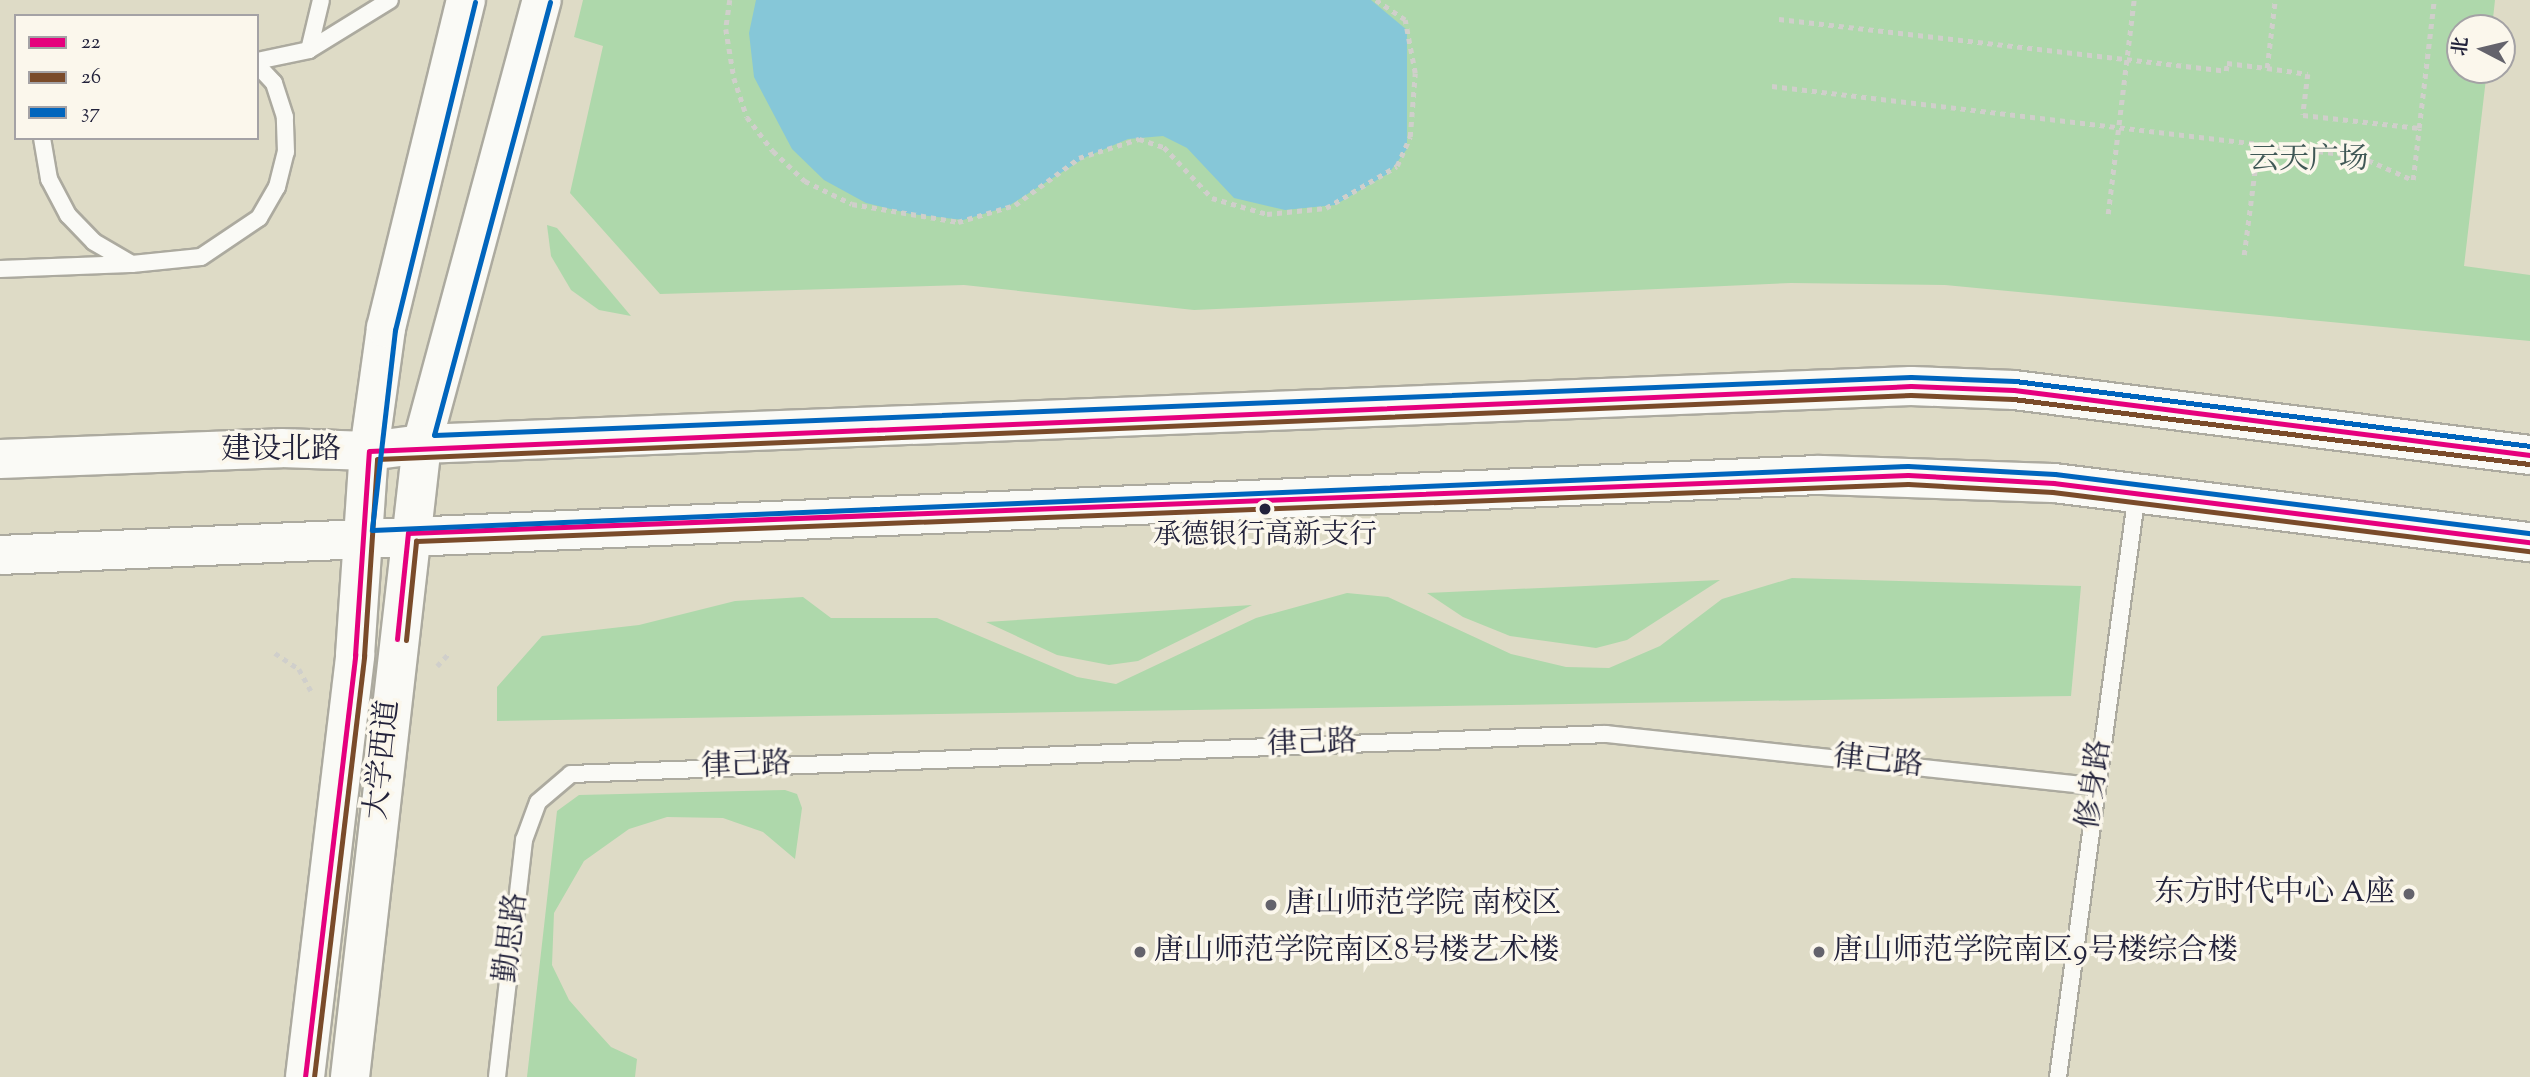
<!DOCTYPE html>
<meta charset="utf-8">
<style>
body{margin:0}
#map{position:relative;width:2530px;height:1077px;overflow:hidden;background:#dedbc6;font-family:"Sorts Mill Goudy","Noto Serif SC",serif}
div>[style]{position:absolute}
.green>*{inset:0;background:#aed8ab}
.water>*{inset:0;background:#86c7d8}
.path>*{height:4.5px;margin-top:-2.25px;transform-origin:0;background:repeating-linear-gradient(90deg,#d0cfcb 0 5px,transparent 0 10px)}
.roads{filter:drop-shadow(2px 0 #acaa9f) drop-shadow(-2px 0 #acaa9f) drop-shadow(0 2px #acaa9f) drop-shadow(0 -2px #acaa9f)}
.service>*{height:16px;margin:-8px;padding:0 8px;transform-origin:8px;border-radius:8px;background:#fafaf6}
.tertiary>*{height:38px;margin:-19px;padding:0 19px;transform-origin:19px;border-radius:19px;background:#fafaf6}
.secondary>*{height:38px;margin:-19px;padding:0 19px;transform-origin:19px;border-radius:19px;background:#fafaf6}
.primary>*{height:38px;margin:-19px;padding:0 19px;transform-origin:19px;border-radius:19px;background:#fafaf6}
.bus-1>*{height:5px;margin:-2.5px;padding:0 2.5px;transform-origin:2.5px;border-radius:2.5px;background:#e5007d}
.bus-2>*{height:5px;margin:-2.5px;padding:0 2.5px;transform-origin:2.5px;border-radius:2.5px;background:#7a4b2a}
.bus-3>*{height:5px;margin:-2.5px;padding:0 2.5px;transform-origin:2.5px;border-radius:2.5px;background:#0065bd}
.dots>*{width:19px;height:19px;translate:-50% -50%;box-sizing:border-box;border:4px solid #fbf7ec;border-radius:50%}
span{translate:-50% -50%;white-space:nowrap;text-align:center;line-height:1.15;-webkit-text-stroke:7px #fbf7ec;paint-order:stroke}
.bus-label{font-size:28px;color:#22223b}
.park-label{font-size:30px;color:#405856}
.street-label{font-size:30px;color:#22223b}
.poi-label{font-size:30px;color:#22223b}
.right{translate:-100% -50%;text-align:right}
.left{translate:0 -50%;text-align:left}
.legend{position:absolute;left:14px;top:14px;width:245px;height:126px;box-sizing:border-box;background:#fbf7ec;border:2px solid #a4a2a5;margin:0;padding:9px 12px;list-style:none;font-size:21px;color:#22223b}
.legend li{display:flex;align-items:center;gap:14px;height:35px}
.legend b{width:35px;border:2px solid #a4a2a5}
.north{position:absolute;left:2446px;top:14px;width:70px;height:70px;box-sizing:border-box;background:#fbf7ec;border:2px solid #a4a2a5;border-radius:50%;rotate:277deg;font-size:19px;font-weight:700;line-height:28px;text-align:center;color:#22223b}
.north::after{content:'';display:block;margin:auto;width:24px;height:32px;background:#64636c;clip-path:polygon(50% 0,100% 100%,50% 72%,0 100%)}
</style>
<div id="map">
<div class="green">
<i style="clip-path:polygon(583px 0,2495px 0,2492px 28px,2460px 28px,2460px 70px,2487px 70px,2464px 266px,2530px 275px,2530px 341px,1945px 285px,1791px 283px,1194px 310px,964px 285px,660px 294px,570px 193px,603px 46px,574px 37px)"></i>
<i style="clip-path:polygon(547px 225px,557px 228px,631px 316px,599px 310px,571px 290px,551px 256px)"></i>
<i style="clip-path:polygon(1792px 578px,2081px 586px,2071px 696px,497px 721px,497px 687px,542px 636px,639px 625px,735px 601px,803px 597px,831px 618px,937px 618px,1077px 677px,1116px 684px,1256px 618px,1347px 593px,1388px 597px,1511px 654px,1566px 667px,1609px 668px,1660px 646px,1722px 599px)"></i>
<i style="clip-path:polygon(1720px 580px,1627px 640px,1596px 648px,1510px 636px,1463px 617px,1427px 593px)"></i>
<i style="clip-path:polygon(1252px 605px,1138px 661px,1109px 665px,1057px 655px,986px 622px)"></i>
<i style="clip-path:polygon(785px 790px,797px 794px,802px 808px,795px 859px,763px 832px,723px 818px,667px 817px,629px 829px,584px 861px,554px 913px,552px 965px,569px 1000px,591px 1025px,611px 1047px,637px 1059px,635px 1077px,527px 1077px,557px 811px,579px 795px)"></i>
</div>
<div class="water">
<i style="clip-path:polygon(756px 0,1371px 0,1407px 30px,1407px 149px,1389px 173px,1335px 205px,1285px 210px,1234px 198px,1187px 148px,1163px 136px,1128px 139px,1086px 157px,1007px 207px,963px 220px,911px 214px,866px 203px,824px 180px,792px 149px,754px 77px,749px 33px)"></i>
</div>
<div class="path">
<i style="left:730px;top:0;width:29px;rotate:98deg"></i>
<i style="left:726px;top:29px;width:50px;rotate:80.7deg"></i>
<i style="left:734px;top:78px;width:41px;rotate:71.6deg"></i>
<i style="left:747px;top:117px;width:43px;rotate:52.6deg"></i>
<i style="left:773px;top:151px;width:44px;rotate:43.2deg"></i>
<i style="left:805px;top:181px;width:52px;rotate:26.1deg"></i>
<i style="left:852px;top:204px;width:108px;rotate:9.6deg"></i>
<i style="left:958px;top:222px;width:59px;rotate:-16.6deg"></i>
<i style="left:1015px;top:205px;width:79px;rotate:-36.3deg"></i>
<i style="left:1079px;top:158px;width:63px;rotate:-17.6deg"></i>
<i style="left:1139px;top:139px;width:26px;rotate:18deg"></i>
<i style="left:1164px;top:147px;width:70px;rotate:46.7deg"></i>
<i style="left:1212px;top:198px;width:57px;rotate:16.2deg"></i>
<i style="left:1267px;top:214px;width:59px;rotate:-5.8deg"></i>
<i style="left:1326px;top:208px;width:82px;rotate:-30.6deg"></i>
<i style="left:1397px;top:166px;width:32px;rotate:-66deg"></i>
<i style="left:1410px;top:137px;width:64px;rotate:-85.5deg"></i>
<i style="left:1415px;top:73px;width:54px;rotate:-100.7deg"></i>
<i style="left:1405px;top:20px;width:36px;rotate:-146deg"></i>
<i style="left:1779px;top:19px;width:450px;rotate:6.6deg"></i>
<i style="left:2226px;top:71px;width:8px;rotate:-83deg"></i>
<i style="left:2227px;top:63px;width:40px;rotate:7.1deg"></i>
<i style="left:2267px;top:68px;width:68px;rotate:-83.3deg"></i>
<i style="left:2267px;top:68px;width:41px;rotate:8.3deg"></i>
<i style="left:2308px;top:74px;width:41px;rotate:97deg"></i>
<i style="left:2303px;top:115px;width:117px;rotate:6.4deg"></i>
<i style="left:2419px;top:128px;width:129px;rotate:-83.3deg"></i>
<i style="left:1772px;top:86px;width:591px;rotate:6.8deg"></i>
<i style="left:2359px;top:156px;width:59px;rotate:24deg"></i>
<i style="left:2413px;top:180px;width:52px;rotate:-83.4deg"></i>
<i style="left:2108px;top:214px;width:216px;rotate:-83.1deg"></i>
<i style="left:2244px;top:255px;width:111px;rotate:-82.7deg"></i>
<i style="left:275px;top:653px;width:29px;rotate:34deg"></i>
<i style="left:299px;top:669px;width:25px;rotate:61deg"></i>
<i style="left:437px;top:666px;width:16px;rotate:-47deg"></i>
</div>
<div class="roads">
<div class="service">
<i style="left:309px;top:50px;width:51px;rotate:-76.5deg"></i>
<i style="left:257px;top:61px;width:53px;rotate:-11.9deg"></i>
<i style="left:309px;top:50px;width:95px;rotate:-31.7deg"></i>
<i style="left:42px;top:138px;width:42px;rotate:80.3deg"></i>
<i style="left:49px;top:179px;width:41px;rotate:62.2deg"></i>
<i style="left:68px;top:215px;width:37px;rotate:46deg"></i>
<i style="left:94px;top:242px;width:44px;rotate:30.1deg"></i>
<i style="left:132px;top:264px;width:69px;rotate:-5.8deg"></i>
<i style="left:201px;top:257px;width:70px;rotate:-33.9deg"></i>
<i style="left:259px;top:218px;width:36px;rotate:-60deg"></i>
<i style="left:277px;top:187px;width:36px;rotate:-76deg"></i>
<i style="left:286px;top:152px;width:35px;rotate:-92deg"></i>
<i style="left:285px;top:117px;width:36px;rotate:-108deg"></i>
<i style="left:274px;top:83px;width:25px;rotate:-133deg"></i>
<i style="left:0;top:269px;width:130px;rotate:-2.2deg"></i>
<i style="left:497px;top:1077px;width:239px;rotate:-83.5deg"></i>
<i style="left:524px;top:840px;width:40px;rotate:-69.8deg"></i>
<i style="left:538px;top:802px;width:43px;rotate:-40.3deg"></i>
<i style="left:571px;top:774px;width:1036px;rotate:-2.21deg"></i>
<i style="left:1606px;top:734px;width:492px;rotate:6.1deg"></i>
<i style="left:2058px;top:1077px;width:589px;rotate:-82.3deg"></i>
</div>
<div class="tertiary">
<i style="left:422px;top:444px;width:460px;rotate:-74.9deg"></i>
<i style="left:369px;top:451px;width:124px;rotate:-82.1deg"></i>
<i style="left:386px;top:328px;width:338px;rotate:-76.3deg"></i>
</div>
<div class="secondary">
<i style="left:305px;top:1077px;width:425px;rotate:-83.2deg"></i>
<i style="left:355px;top:655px;width:204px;rotate:-86.1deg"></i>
<i style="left:350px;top:1077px;width:637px;rotate:-83.51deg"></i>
</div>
<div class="primary">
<i style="left:0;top:459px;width:281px;rotate:-2.2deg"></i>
<i style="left:281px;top:448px;width:88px;rotate:2deg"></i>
<i style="left:369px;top:451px;width:53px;rotate:-7.5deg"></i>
<i style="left:422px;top:444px;width:1490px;rotate:-2.23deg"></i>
<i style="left:1911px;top:386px;width:103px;rotate:2.2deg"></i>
<i style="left:2014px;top:390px;width:520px;rotate:7.18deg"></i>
<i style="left:0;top:555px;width:1822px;rotate:-2.52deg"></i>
<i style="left:1820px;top:475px;width:234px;rotate:2deg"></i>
<i style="left:2054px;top:483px;width:480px;rotate:7.1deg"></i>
</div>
</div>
<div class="bus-1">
<i style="left:397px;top:639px;width:107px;rotate:-84.1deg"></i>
<i style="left:408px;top:533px;width:1501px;rotate:-2.21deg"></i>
<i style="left:1908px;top:475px;width:146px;rotate:3.1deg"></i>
<i style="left:2054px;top:483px;width:480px;rotate:7.1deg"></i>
<i style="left:305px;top:1077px;width:425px;rotate:-83.2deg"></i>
<i style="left:355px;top:655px;width:204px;rotate:-86.1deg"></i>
<i style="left:369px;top:451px;width:1543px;rotate:-2.41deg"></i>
<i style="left:1911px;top:386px;width:103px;rotate:2.2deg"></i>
<i style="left:2014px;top:390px;width:520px;rotate:7.18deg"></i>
</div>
<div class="bus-2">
<i style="left:406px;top:640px;width:100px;rotate:-84.2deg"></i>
<i style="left:416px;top:541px;width:1493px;rotate:-2.19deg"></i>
<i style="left:1908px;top:484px;width:145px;rotate:3.2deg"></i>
<i style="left:2053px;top:492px;width:480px;rotate:7.1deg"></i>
<i style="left:314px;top:1077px;width:424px;rotate:-83.2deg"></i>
<i style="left:364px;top:656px;width:197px;rotate:-86.2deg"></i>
<i style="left:377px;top:459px;width:1535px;rotate:-2.39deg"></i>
<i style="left:1911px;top:395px;width:102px;rotate:2.2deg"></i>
<i style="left:2013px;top:399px;width:520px;rotate:7.18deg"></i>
</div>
<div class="bus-3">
<i style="left:475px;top:2px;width:338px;rotate:103.7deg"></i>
<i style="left:395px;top:330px;width:201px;rotate:96.6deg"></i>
<i style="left:372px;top:530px;width:1537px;rotate:-2.39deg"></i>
<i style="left:1908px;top:466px;width:147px;rotate:3.1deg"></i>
<i style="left:2055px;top:474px;width:479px;rotate:7.1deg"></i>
<i style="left:550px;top:2px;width:448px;rotate:105deg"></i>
<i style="left:434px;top:435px;width:1478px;rotate:-2.25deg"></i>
<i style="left:1911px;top:377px;width:104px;rotate:2.2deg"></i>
<i style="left:2015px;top:381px;width:519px;rotate:7.19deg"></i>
</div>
<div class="dots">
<i style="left:1265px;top:509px;background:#22223b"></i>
<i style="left:2409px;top:894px;background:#64636c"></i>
<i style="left:1271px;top:905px;background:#64636c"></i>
<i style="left:1140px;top:952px;background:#64636c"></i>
<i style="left:1819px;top:952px;background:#64636c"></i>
</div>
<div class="bus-label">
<span style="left:1265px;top:536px">承德银行高新支行</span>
</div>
<div class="park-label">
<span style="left:2309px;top:161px">云天广场</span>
</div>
<div class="street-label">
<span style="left:281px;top:451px">建设北路</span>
<span style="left:1312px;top:745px;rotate:-2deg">律己路</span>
<span style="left:384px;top:760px;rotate:-84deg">大学西道</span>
<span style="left:1878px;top:763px;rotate:6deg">律己路</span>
<span style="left:746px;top:767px;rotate:-2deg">律己路</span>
<span style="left:2096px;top:785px;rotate:-82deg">修身路</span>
<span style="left:513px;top:938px;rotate:-83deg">勤思路</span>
</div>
<div class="poi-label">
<span class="right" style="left:2395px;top:894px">东方时代中心 A座</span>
<span class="left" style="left:1285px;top:905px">唐山师范学院 南校区</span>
<span class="left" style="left:1154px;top:952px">唐山师范学院南区8号楼艺术楼</span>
<span class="left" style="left:1833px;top:952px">唐山师范学院南区9号楼综合楼</span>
</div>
<ul class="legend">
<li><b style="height:9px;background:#e5007d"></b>22</li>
<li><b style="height:9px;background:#7a4b2a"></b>26</li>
<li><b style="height:9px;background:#0065bd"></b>37</li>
</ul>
<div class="north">北</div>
</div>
